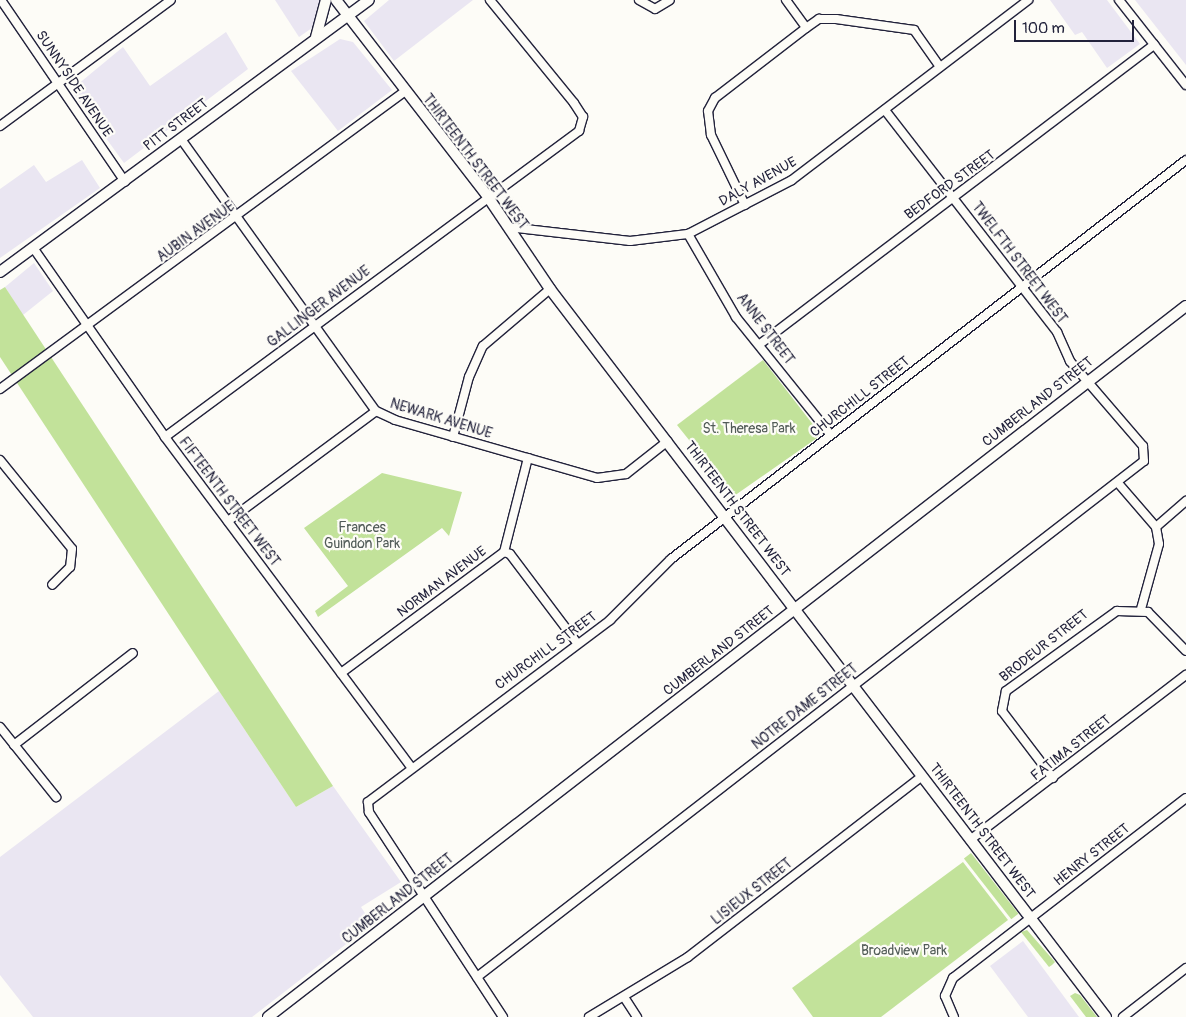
<!DOCTYPE html>
<style>
body{margin:0}
#map{position:relative;width:1186px;height:1017px;overflow:hidden;background:#fdfcf7;font-family:Pangolin,sans-serif}
div>[style]{position:absolute}
.built>*{inset:0;background:#eae6f2}
.green>*{inset:0;background:#c2e29a;transform-origin:0 0}
.roads{filter:drop-shadow(1px 0 #22223b) drop-shadow(-1px 0 #22223b) drop-shadow(0 1px #22223b) drop-shadow(0 -1px #22223b)}
.street>*{height:8px;margin:-4px;padding:0 4px;transform-origin:4px;border-radius:4px;background:#fdfcf7}
.secondary>*{height:10px;margin:-5px;padding:0 5px;transform-origin:5px;border-radius:5px;background:#fdfcf7}
span{translate:-50% -50%;white-space:nowrap;text-align:center;line-height:1.15;-webkit-text-stroke:4.5px #fdfcf7;paint-order:stroke}
.street-label{font-size:14px;color:#22223b}
.park-label{font-size:14px;color:#525c58}
.scale{position:absolute;left:1014px;top:20px;width:120px;height:22px;box-sizing:border-box;border:2px solid #22223b;border-top:0;padding-left:6px;font-size:15px;line-height:18px;white-space:nowrap;color:#22223b;-webkit-text-stroke:4px #fdfcf7;paint-order:stroke}
</style>
<div id="map">
<div class="built">
<i style="clip-path:polygon(275px 0,322px 0,322px 21px,299px 37px)"></i>
<i style="clip-path:polygon(389px 0,473px 0,394px 61px,364px 21px)"></i>
<i style="clip-path:polygon(1050px 0,1107px 0,1140px 44px,1107px 68px,1082px 32px,1075px 35px)"></i>
<i style="clip-path:polygon(1135px 0,1186px 0,1186px 65px)"></i>
<i style="clip-path:polygon(226px 32px,248px 69px,124px 163px,71px 90px,123px 47px,150px 86px)"></i>
<i style="clip-path:polygon(340px 39px,353px 42px,392px 90px,338px 131px,291px 71px)"></i>
<i style="clip-path:polygon(82px 160px,100px 188px,0 258px,0 189px,34px 165px,46px 182px)"></i>
<i style="clip-path:polygon(34px 263px,53px 291px,23px 315px,5px 287px)"></i>
<i style="clip-path:polygon(219px 691px,296px 807px,333px 786px,401px 882px,361px 907px,372px 924px,252px 1017px,33px 1017px,0 975px,0 857px)"></i>
<i style="clip-path:polygon(1023px 941px,1079px 1017px,1028px 1017px,990px 966px)"></i>
</div>
<div class="green">
<i style="clip-path:polygon(5px 287px,333px 786px,296px 807px,219px 691px,0 357px,0 290px)"></i>
<i style="clip-path:polygon(763px 360px,818px 431px,817px 438px,734px 496px,677px 425px)"></i>
<i style="clip-path:polygon(382px 473px,462px 492px,449px 536px,442px 528px,318px 617px,315px 611px,348px 586px,304px 528px)"></i>
<i style="left:971px;top:853px;width:77px;height:9px;rotate:52deg"></i>
<i style="clip-path:polygon(963px 862px,1008px 920px,881px 1017px,813px 1017px,792px 988px)"></i>
<i style="clip-path:polygon(1027px 930px,1055px 962px,1052px 965px,1049px 967px,1021px 932px)"></i>
<i style="clip-path:polygon(1075px 993px,1080px 995px,1097px 1017px,1086px 1017px,1070px 996px)"></i>
</div>
<div class="roads">
<div class="street">
<i style="left:1px;top:0;width:220px;rotate:55.7deg"></i>
<i style="left:639px;top:0;width:18px;rotate:29deg"></i>
<i style="left:655px;top:9px;width:17px;rotate:-31deg"></i>
<i style="left:786px;top:0;width:34px;rotate:54deg"></i>
<i style="left:1119px;top:0;width:108px;rotate:51.8deg"></i>
<i style="left:0;top:126px;width:212px;rotate:-36.4deg"></i>
<i style="left:181px;top:139px;width:335px;rotate:54.4deg"></i>
<i style="left:745px;top:205px;width:78px;rotate:-115.9deg"></i>
<i style="left:711px;top:135px;width:24px;rotate:-97deg"></i>
<i style="left:708px;top:111px;width:15px;rotate:-62deg"></i>
<i style="left:715px;top:98px;width:115px;rotate:-37.6deg"></i>
<i style="left:806px;top:28px;width:16px;rotate:-35deg"></i>
<i style="left:819px;top:19px;width:17px"></i>
<i style="left:836px;top:19px;width:79px;rotate:8deg"></i>
<i style="left:914px;top:30px;width:45px;rotate:54.9deg"></i>
<i style="left:508px;top:227px;width:123px;rotate:6.5deg"></i>
<i style="left:630px;top:241px;width:58px;rotate:-6.9deg"></i>
<i style="left:688px;top:234px;width:117px;rotate:-27.4deg"></i>
<i style="left:792px;top:180px;width:297px;rotate:-37.3deg"></i>
<i style="left:688px;top:234px;width:96px;rotate:60deg"></i>
<i style="left:736px;top:317px;width:151px;rotate:51.2deg"></i>
<i style="left:34px;top:249px;width:229px;rotate:55.1deg"></i>
<i style="left:165px;top:437px;width:410px;rotate:53.3deg"></i>
<i style="left:760px;top:344px;width:495px;rotate:-37.2deg"></i>
<i style="left:0;top:389px;width:501px;rotate:-36.32deg"></i>
<i style="left:165px;top:437px;width:515px;rotate:-36.47deg"></i>
<i style="left:579px;top:131px;width:15px;rotate:-74deg"></i>
<i style="left:583px;top:117px;width:17px;rotate:-123deg"></i>
<i style="left:574px;top:103px;width:133px;rotate:-129.2deg"></i>
<i style="left:453px;top:437px;width:62px;rotate:-75.1deg"></i>
<i style="left:469px;top:377px;width:34px;rotate:-66deg"></i>
<i style="left:483px;top:346px;width:88px;rotate:-40.4deg"></i>
<i style="left:0;top:460px;width:114px;rotate:51deg"></i>
<i style="left:72px;top:549px;width:18px;rotate:96deg"></i>
<i style="left:70px;top:567px;width:25px;rotate:135deg"></i>
<i style="left:1118px;top:483px;width:58px;rotate:49.2deg"></i>
<i style="left:1156px;top:527px;width:17px;rotate:80deg"></i>
<i style="left:1159px;top:544px;width:67px;rotate:105.5deg"></i>
<i style="left:228px;top:521px;width:184px;rotate:-36.6deg"></i>
<i style="left:376px;top:411px;width:21px;rotate:25deg"></i>
<i style="left:395px;top:420px;width:210px;rotate:16deg"></i>
<i style="left:597px;top:478px;width:29px;rotate:-8deg"></i>
<i style="left:626px;top:474px;width:53px;rotate:-38.2deg"></i>
<i style="left:1156px;top:527px;width:40px;rotate:-41deg"></i>
<i style="left:504px;top:552px;width:6px;rotate:18deg"></i>
<i style="left:510px;top:554px;width:111px;rotate:53deg"></i>
<i style="left:341px;top:673px;width:203px;rotate:-36.6deg"></i>
<i style="left:504px;top:552px;width:97px;rotate:-75.7deg"></i>
<i style="left:0;top:727px;width:90px;rotate:51.3deg"></i>
<i style="left:14px;top:745px;width:150px;rotate:-37.7deg"></i>
<i style="left:1053px;top:778px;width:84px;rotate:-127.3deg"></i>
<i style="left:1002px;top:711px;width:20px;rotate:-79deg"></i>
<i style="left:1006px;top:691px;width:137px;rotate:-35.8deg"></i>
<i style="left:1117px;top:611px;width:31px;rotate:2deg"></i>
<i style="left:1148px;top:612px;width:54px;rotate:45.7deg"></i>
<i style="left:970px;top:840px;width:272px;rotate:-37.4deg"></i>
<i style="left:477px;top:977px;width:843px;rotate:-37.73deg"></i>
<i style="left:1144px;top:461px;width:15px;rotate:-94deg"></i>
<i style="left:1143px;top:446px;width:112px;rotate:-130.7deg"></i>
<i style="left:1070px;top:361px;width:32px;rotate:-114deg"></i>
<i style="left:1057px;top:332px;width:281px;rotate:-127.8deg"></i>
<i style="left:624px;top:997px;width:24px;rotate:57deg"></i>
<i style="left:503px;top:1017px;width:245px;rotate:-123.2deg"></i>
<i style="left:369px;top:812px;width:10px;rotate:-96deg"></i>
<i style="left:368px;top:802px;width:303px;rotate:-36.9deg"></i>
<i style="left:610px;top:620px;width:86px;rotate:-45deg"></i>
<i style="left:671px;top:559px;width:651px;rotate:-37.77deg"></i>
<i style="left:589px;top:1017px;width:116px;rotate:-31.2deg"></i>
<i style="left:688px;top:957px;width:296px;rotate:-37.7deg"></i>
<i style="left:954px;top:1017px;width:23px;rotate:-113deg"></i>
<i style="left:945px;top:996px;width:20px;rotate:-66deg"></i>
<i style="left:953px;top:978px;width:294px;rotate:-37.7deg"></i>
<i style="left:1123px;top:1017px;width:80px;rotate:-37.9deg"></i>
</div>
<div class="secondary">
<i style="left:336px;top:0;width:249px;rotate:52.3deg"></i>
<i style="left:488px;top:197px;width:111px;rotate:56deg"></i>
<i style="left:550px;top:289px;width:916px;rotate:52.63deg"></i>
<i style="left:316px;top:37px;width:38px;rotate:-75deg"></i>
<i style="left:0;top:272px;width:458px;rotate:-36.4deg"></i>
<i style="left:268px;top:1017px;width:1161px;rotate:-37.76deg"></i>
</div>
</div>
<div class="street-label">
<span style="left:74px;top:84px;rotate:56deg">SUNNYSIDE AVENUE</span>
<span style="left:176px;top:125px;rotate:-37deg">PITT STREET</span>
<span style="left:475px;top:162px;rotate:53deg">THIRTEENTH STREET WEST</span>
<span style="left:758px;top:182px;rotate:-29deg">DALY AVENUE</span>
<span style="left:950px;top:185px;rotate:-36deg">BEDFORD STREET</span>
<span style="left:196px;top:232px;rotate:-36deg">AUBIN AVENUE</span>
<span style="left:1019px;top:263px;rotate:53deg">TWELFTH STREET WEST</span>
<span style="left:319px;top:307px;rotate:-37deg">GALLINGER AVENUE</span>
<span style="left:765px;top:329px;rotate:53deg">ANNE STREET</span>
<span style="left:860px;top:397px;rotate:-38deg">CHURCHILL STREET</span>
<span style="left:1038px;top:402px;rotate:-38deg">CUMBERLAND STREET</span>
<span style="left:441px;top:419px;rotate:17deg">NEWARK AVENUE</span>
<span style="left:229px;top:502px;rotate:53deg">FIFTEENTH STREET WEST</span>
<span style="left:737px;top:509px;rotate:53deg">THIRTEENTH STREET WEST</span>
<span style="left:442px;top:582px;rotate:-37deg">NORMAN AVENUE</span>
<span style="left:1044px;top:646px;rotate:-38deg">BRODEUR STREET</span>
<span style="left:546px;top:651px;rotate:-36deg">CHURCHILL STREET</span>
<span style="left:719px;top:651px;rotate:-38deg">CUMBERLAND STREET</span>
<span style="left:805px;top:707px;rotate:-38deg">NOTRE DAME STREET</span>
<span style="left:1071px;top:748px;rotate:-38deg">FATIMA STREET</span>
<span style="left:982px;top:831px;rotate:53deg">THIRTEENTH STREET WEST</span>
<span style="left:1092px;top:855px;rotate:-38deg">HENRY STREET</span>
<span style="left:752px;top:892px;rotate:-38deg">LISIEUX STREET</span>
<span style="left:398px;top:899px;rotate:-38deg">CUMBERLAND STREET</span>
</div>
<div class="park-label">
<span style="left:749px;top:429px">St. Theresa Park</span>
<span style="left:362px;top:536px">Frances<br>Guindon Park</span>
<span style="left:904px;top:951px">Broadview Park</span>
</div>
<div class="scale">100 m</div>
</div>
